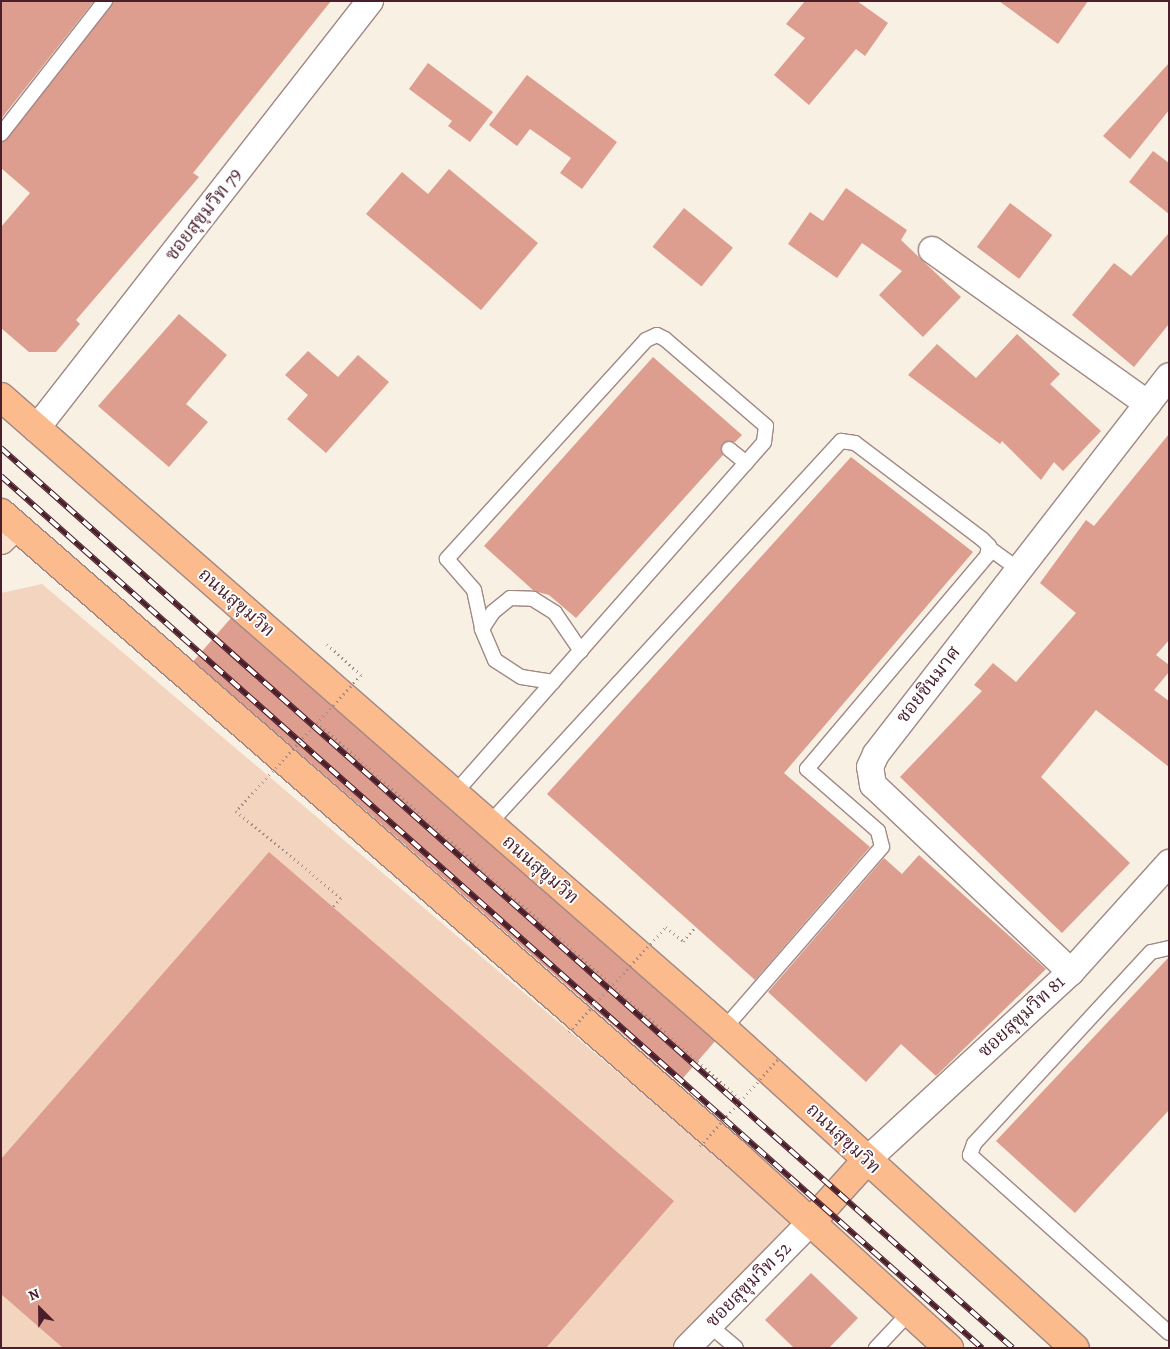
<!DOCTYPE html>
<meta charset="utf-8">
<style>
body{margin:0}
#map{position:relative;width:1170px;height:1349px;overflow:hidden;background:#f8f0e2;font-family:Alegreya,"Noto Serif Thai",serif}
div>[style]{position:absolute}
.built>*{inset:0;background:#f3d4be}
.building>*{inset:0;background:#dd9d8f;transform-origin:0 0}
.path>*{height:3px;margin-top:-1.5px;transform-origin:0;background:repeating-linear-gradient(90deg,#a18886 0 1px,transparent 0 5px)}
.roads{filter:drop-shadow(1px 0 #a18886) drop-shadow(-1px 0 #a18886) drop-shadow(0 1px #a18886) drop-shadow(0 -1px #a18886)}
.lane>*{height:14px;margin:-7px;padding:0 7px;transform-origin:7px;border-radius:7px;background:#fff}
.street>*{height:26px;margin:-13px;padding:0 13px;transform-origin:13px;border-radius:13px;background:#fff}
.secondary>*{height:28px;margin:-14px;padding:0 14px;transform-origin:14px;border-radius:14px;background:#fde4d1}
.primary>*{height:28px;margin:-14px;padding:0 14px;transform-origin:14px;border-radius:14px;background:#fbbb8c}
.rail>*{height:5.5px;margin-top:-2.75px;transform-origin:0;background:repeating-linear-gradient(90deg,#fff 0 11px,#4a1f2b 0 22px);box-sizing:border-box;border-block:1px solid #4a1f2b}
.path-bridge>*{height:3px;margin-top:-1.5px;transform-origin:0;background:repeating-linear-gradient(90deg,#a18886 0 1px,transparent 0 5px)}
span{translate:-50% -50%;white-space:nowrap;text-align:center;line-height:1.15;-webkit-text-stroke:4px #fff;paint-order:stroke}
.street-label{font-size:19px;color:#4a1f2b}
.frame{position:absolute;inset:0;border:2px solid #4a1f2b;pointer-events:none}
.north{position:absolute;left:15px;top:1284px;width:50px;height:50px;-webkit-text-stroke:4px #fff;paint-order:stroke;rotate:337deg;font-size:14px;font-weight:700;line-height:20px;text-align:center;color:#4a1f2b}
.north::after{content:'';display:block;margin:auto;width:18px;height:22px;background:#4a1f2b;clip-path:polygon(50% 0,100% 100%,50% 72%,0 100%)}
</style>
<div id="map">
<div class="built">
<i style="clip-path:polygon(42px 584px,794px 1222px,674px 1348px,1px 1347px,1px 593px)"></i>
</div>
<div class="building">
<i style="clip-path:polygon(1px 1px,94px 1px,1px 119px)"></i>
<i style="clip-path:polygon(114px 1px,331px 1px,193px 173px,199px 177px,76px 320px,80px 324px,56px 352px,29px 352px,1px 328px,1px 227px,30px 193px,1px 168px,1px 143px)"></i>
<i style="clip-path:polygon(805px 1px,857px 1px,888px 23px,865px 56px,856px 49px,809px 105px,774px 75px,805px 38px,786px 24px)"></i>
<i style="clip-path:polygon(999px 1px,1088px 1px,1058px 44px)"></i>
<i style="clip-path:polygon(428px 63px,493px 112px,470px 142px,448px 126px,452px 121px,409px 89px)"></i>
<i style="clip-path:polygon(1169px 63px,1169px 110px,1130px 159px,1103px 136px)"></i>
<i style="clip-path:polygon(527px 75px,617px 142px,582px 189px,560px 173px,571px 158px,530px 129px,517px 146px,489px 125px)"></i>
<i style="clip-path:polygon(1153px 151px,1169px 163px,1169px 214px,1129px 182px)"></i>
<i style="clip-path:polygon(449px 169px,538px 243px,481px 310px,366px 214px,402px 172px,428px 194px)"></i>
<i style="clip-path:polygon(846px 188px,907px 230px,901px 240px,961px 297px,923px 337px,879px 295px,902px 271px,862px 243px,837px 278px,788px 244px,810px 212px,823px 221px)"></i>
<i style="left:1010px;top:203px;width:53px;height:55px;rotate:37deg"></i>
<i style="left:684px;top:208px;width:63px;height:50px;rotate:39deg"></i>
<i style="clip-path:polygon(1169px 233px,1169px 324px,1134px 367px,1072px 315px,1114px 263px,1131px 276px)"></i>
<i style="clip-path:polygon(179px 314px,227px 355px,186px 404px,208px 422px,169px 467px,98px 406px)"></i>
<i style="clip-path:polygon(1017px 334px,1060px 374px,1050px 384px,1101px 431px,1063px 471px,1054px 462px,1041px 480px,1002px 441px,1000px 444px,908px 375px,937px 344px,976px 378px)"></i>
<i style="clip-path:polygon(308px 351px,338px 377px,358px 355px,389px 382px,326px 453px,287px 419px,308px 395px,285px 375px)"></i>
<i style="clip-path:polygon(653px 357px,742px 435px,735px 442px,723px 443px,723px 455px,576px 618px,549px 595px,534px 591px,484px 546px)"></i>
<i style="clip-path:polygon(1169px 434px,1169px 640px,1156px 655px,1169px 665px,1169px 672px,1154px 690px,1169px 701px,1169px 767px,1096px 710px,1041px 777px,1130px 863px,1062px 933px,900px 777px,982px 691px,974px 685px,993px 663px,1016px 682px,1076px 613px,1040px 583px,1086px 520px,1094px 526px)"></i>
<i style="clip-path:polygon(851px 457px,973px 552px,784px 773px,870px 847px,755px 980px,547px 794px)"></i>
<i style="left:231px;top:618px;width:643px;height:57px;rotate:41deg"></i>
<i style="clip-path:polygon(269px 852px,674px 1201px,546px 1348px,63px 1348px,1px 1294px,1px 1159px)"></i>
<i style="clip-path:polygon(919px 855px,1046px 969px,936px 1076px,901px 1044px,866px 1082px,768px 992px,884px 858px,902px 874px)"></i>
<i style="clip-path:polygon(1169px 957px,1169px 1110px,1075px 1213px,996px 1141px)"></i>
<i style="clip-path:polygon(811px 1273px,858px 1318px,829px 1348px,794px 1348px,765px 1320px)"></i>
</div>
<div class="path">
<i style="left:317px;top:722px;width:568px;rotate:41.72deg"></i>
</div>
<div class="roads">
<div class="lane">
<i style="left:1px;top:134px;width:169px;rotate:-52deg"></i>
<i style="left:729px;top:449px;width:22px;rotate:39deg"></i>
<i style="left:989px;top:548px;width:37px;rotate:36deg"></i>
<i style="left:553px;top:682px;width:32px;rotate:-171deg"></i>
<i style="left:521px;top:677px;width:31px;rotate:-147deg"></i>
<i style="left:495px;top:660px;width:34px;rotate:-113deg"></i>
<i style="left:482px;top:629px;width:20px;rotate:-57deg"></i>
<i style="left:493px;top:612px;width:22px;rotate:-39deg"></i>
<i style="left:510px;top:598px;width:23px;rotate:2deg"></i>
<i style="left:533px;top:599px;width:26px;rotate:32deg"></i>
<i style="left:555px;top:613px;width:46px;rotate:55.6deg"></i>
<i style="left:454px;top:794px;width:469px;rotate:-48.6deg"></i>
<i style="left:764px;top:442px;width:16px;rotate:-83deg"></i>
<i style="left:766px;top:426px;width:133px;rotate:-139.3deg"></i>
<i style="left:665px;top:339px;width:9px;rotate:-153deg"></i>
<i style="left:657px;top:335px;width:12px;rotate:156deg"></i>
<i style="left:646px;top:340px;width:296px;rotate:132.3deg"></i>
<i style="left:447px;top:559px;width:41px;rotate:48.9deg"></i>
<i style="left:474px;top:590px;width:40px;rotate:78deg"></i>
<i style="left:488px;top:825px;width:522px;rotate:-47.41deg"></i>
<i style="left:841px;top:441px;width:14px;rotate:8deg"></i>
<i style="left:855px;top:443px;width:159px;rotate:37.1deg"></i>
<i style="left:982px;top:539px;width:10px;rotate:45deg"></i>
<i style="left:989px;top:546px;width:10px;rotate:101deg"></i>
<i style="left:987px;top:556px;width:279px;rotate:130.2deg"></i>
<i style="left:807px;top:769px;width:94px;rotate:41.1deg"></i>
<i style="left:878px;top:831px;width:16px;rotate:76deg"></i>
<i style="left:882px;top:847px;width:241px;rotate:131deg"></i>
<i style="left:1169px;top:948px;width:18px;rotate:167deg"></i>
<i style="left:1151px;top:952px;width:261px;rotate:132.7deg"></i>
<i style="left:974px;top:1144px;width:12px;rotate:110deg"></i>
<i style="left:970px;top:1155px;width:267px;rotate:41.8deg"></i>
<i style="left:709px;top:1325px;width:35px;rotate:40deg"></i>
<i style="left:876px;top:1348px;width:48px;rotate:-46.7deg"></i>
</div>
<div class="street">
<i style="left:932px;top:250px;width:265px;rotate:35.5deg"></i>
<i style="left:36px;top:429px;width:543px;rotate:-52.03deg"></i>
<i style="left:1071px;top:972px;width:272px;rotate:-136.6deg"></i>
<i style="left:873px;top:785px;width:18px;rotate:-99deg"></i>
<i style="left:870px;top:767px;width:14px;rotate:-65deg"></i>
<i style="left:876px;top:754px;width:478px;rotate:-52.2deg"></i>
<i style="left:866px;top:1161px;width:279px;rotate:-42.7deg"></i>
<i style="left:1071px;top:972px;width:147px;rotate:-48deg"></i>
<i style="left:687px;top:1348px;width:177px;rotate:-45.5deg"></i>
</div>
<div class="secondary">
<i style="left:1px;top:540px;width:20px;rotate:-45deg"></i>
</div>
<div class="primary">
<i style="left:1px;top:397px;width:960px;rotate:41.16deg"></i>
<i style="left:724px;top:1029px;width:474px;rotate:42.3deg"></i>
<i style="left:1px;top:513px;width:979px;rotate:41.11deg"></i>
<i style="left:739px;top:1157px;width:284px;rotate:42.3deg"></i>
<i style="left:811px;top:1222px;width:82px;rotate:-48deg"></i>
</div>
</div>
<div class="rail">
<i style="left:1px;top:448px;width:1354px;rotate:41.65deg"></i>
<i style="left:1px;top:476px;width:1313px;rotate:41.63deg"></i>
</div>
<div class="path-bridge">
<i style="left:327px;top:644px;width:46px;rotate:42.4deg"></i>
<i style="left:361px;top:675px;width:185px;rotate:132.6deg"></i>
<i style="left:236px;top:811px;width:136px;rotate:39.6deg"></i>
<i style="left:341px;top:898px;width:12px;rotate:132deg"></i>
<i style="left:569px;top:1032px;width:143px;rotate:-47.3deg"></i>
<i style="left:666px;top:927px;width:22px;rotate:39deg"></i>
<i style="left:683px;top:941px;width:18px;rotate:-49deg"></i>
<i style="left:700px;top:1146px;width:117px;rotate:-48.1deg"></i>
</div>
<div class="street-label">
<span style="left:204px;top:215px;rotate:-52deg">ซอยสุขุมวิท 79</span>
<span style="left:236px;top:603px;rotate:41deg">ถนนสุขุมวิท</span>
<span style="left:929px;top:685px;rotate:-52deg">ซอยชินมาศ</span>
<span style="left:540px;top:870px;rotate:41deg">ถนนสุขุมวิท</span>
<span style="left:1022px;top:1017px;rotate:-43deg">ซอยสุขุมวิท 81</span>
<span style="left:843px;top:1139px;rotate:43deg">ถนนสุขุมวิท</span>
<span style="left:749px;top:1285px;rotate:-45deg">ซอยสุขุมวิท 52</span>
</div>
<div class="frame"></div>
<div class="north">N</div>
</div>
